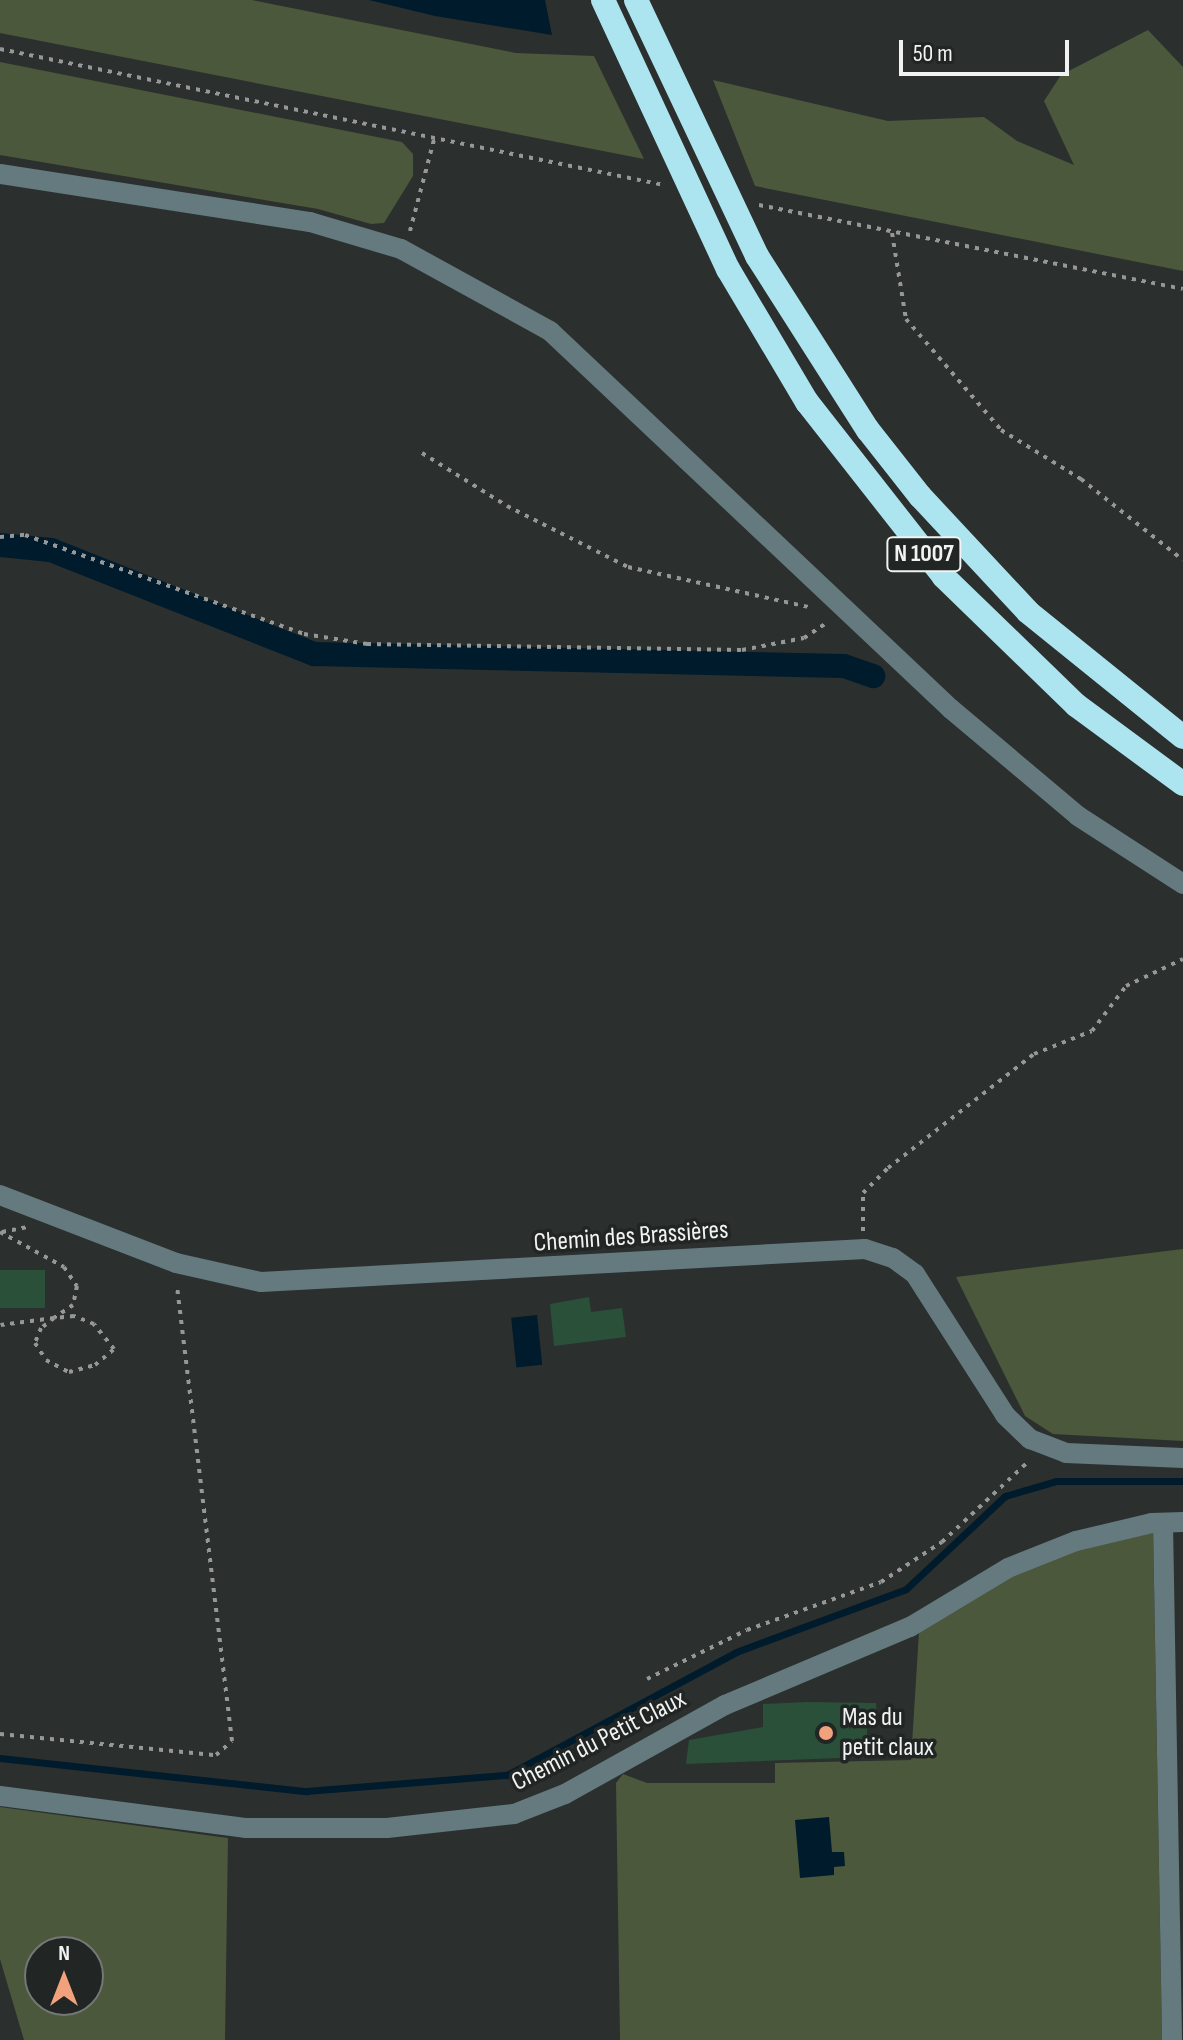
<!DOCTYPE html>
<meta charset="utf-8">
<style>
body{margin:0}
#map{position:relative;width:1183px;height:2040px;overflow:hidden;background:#2b2f2e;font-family:"Sofia Sans Condensed",sans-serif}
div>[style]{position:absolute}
.green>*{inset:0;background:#4b583c}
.water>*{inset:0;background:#001b2c;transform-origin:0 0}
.stream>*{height:7px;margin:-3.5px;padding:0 3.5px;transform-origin:3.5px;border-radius:3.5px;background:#001b2c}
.canal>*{height:24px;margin:-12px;padding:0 12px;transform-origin:12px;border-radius:12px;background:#001b2c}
.building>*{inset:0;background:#2a5039;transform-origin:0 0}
.path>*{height:4px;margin-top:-2px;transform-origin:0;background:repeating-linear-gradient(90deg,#959897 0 4px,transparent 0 10px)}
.minor>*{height:20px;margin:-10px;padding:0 10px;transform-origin:10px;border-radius:10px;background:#647a7e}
.highway>*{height:24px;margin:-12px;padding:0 12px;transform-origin:12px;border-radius:12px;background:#ace4ef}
.highway-bridge>*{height:24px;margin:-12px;padding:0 12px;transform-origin:12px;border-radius:12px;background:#ace4ef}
.dots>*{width:22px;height:22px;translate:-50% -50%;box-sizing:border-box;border:4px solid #212524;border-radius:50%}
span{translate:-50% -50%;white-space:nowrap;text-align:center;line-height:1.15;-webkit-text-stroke:7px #212524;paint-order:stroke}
.shield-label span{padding:2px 6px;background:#212524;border:2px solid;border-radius:6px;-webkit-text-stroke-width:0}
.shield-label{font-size:24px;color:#f0f3f2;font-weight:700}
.street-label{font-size:26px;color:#f0f3f2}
.poi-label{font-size:26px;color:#f0f3f2}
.left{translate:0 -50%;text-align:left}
.north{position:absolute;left:24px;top:1936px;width:80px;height:80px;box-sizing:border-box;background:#212524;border:2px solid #747776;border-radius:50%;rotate:0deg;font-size:22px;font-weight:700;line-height:32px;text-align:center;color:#f0f3f2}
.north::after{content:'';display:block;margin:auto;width:28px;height:36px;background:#f1a17c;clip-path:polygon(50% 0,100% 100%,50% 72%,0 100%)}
.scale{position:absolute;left:899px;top:40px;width:170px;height:36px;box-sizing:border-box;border:4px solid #f0f3f2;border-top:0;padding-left:10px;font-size:24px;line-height:28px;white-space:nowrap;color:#f0f3f2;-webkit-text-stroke:6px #212524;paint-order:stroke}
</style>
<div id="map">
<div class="green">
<i style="clip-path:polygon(0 0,252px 0,516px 53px,594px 56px,644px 159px,0 33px)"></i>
<i style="clip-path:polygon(1148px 30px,1183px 67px,1183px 271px,755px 186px,713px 80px,888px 121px,984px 117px,1017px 141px,1074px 165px,1044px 101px,1061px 75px)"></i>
<i style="clip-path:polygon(0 62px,402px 142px,413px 154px,413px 176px,384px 223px,371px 224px,318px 209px,0 155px)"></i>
<i style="clip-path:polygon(1183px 1249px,1183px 1441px,1053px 1434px,1025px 1416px,956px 1277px)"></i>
<i style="clip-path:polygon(1153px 1527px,1162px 2040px,620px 2040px,616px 1783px,623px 1774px,647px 1783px,775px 1783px,775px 1763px,911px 1760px,919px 1632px,1010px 1574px,1080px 1545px)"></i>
<i style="clip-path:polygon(evenodd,0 1807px,228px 1838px,225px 2040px,24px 2040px,0 1959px,0 1807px,40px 1952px,88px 1952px,88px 2000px,40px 2000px,40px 1952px)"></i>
</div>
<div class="water">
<i style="clip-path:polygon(369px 0,545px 0,552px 35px,435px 16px)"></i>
<i style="left:537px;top:1315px;width:50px;height:26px;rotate:84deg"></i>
<i style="clip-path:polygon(829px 1817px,832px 1852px,844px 1852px,845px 1866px,834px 1867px,834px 1875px,800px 1878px,795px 1820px)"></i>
</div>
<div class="stream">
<i style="left:0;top:1758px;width:308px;rotate:6.2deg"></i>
<i style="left:306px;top:1791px;width:202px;rotate:-4.6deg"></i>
<i style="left:507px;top:1775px;width:260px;rotate:-28.2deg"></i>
<i style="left:736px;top:1652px;width:181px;rotate:-20.3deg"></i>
<i style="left:906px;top:1589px;width:136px;rotate:-43.2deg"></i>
<i style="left:1005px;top:1496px;width:53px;rotate:-16.4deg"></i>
<i style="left:1056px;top:1481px;width:127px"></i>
</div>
<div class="canal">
<i style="left:0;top:545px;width:51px;rotate:5.6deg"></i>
<i style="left:51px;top:550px;width:283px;rotate:21.6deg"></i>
<i style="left:314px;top:654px;width:530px;rotate:1.3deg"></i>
<i style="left:844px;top:666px;width:31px;rotate:19deg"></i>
</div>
<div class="building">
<i style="left:0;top:1270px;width:45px;height:38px"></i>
<i style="clip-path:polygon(589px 1297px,591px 1312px,622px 1308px,626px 1337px,554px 1346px,550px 1304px)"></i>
<i style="clip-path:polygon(807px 1702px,876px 1703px,877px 1725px,867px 1725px,867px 1757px,686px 1764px,689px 1740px,763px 1727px,763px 1704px)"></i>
</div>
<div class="path">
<i style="left:0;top:49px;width:678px;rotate:11.58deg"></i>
<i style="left:759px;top:205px;width:432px;rotate:11.2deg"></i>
<i style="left:410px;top:231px;width:98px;rotate:-75.3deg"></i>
<i style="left:892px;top:233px;width:87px;rotate:80.8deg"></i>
<i style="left:906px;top:319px;width:146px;rotate:49.4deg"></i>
<i style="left:1001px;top:430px;width:94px;rotate:31.5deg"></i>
<i style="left:1081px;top:479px;width:130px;rotate:38.5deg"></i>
<i style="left:422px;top:453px;width:100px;rotate:31.9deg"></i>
<i style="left:507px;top:506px;width:136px;rotate:26.8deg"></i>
<i style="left:628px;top:567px;width:189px;rotate:12.5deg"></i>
<i style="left:0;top:537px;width:25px;rotate:-5deg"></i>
<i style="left:25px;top:535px;width:296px;rotate:19.5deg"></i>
<i style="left:304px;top:634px;width:64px;rotate:9deg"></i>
<i style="left:367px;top:644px;width:375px;rotate:0.9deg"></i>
<i style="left:742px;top:650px;width:63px;rotate:-11deg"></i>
<i style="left:804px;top:638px;width:29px;rotate:-34deg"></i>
<i style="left:863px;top:1231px;width:38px;rotate:-90deg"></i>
<i style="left:863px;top:1193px;width:35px;rotate:-45deg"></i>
<i style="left:888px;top:1168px;width:185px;rotate:-38deg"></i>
<i style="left:1034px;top:1054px;width:62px;rotate:-21.6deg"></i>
<i style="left:1092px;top:1031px;width:56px;rotate:-52.9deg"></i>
<i style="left:1126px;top:986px;width:63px;rotate:-25.3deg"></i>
<i style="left:0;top:1232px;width:73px;rotate:28.7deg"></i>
<i style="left:64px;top:1267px;width:23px;rotate:56deg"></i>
<i style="left:77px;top:1286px;width:19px;rotate:102deg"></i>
<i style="left:73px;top:1305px;width:23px;rotate:146deg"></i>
<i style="left:54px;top:1318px;width:16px;rotate:142deg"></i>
<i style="left:41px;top:1328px;width:16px;rotate:112deg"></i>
<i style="left:35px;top:1343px;width:20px;rotate:57deg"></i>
<i style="left:46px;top:1360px;width:26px;rotate:28deg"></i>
<i style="left:69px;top:1372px;width:27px;rotate:-15deg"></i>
<i style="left:95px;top:1365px;width:25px;rotate:-40deg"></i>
<i style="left:114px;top:1349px;width:32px;rotate:-129deg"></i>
<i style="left:94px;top:1324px;width:22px;rotate:-158deg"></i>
<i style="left:74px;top:1316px;width:20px;rotate:174deg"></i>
<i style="left:54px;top:1318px;width:54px;rotate:172.6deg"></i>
<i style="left:2px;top:1232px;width:26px;rotate:-11deg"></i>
<i style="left:647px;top:1679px;width:111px;rotate:-26.1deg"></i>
<i style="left:747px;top:1630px;width:142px;rotate:-19.7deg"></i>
<i style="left:881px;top:1582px;width:73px;rotate:-33.3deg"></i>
<i style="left:942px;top:1542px;width:119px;rotate:-43deg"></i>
<i style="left:0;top:1734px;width:217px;rotate:5.6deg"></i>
<i style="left:216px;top:1755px;width:21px;rotate:-41deg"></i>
<i style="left:232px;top:1741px;width:458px;rotate:-96.9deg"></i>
</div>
<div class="minor">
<i style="left:0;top:174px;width:314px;rotate:8.8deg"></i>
<i style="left:310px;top:222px;width:95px;rotate:16.5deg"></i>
<i style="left:401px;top:249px;width:170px;rotate:28.8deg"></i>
<i style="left:550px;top:331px;width:551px;rotate:43.31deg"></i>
<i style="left:951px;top:709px;width:166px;rotate:40.1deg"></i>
<i style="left:1078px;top:816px;width:125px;rotate:32.9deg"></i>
<i style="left:0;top:1195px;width:189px;rotate:21.1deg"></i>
<i style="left:176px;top:1263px;width:87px;rotate:12.6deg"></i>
<i style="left:261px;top:1282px;width:605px;rotate:-3.13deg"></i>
<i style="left:865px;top:1249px;width:29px;rotate:18deg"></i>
<i style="left:893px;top:1258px;width:27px;rotate:36deg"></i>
<i style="left:915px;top:1274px;width:167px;rotate:57.4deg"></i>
<i style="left:1005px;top:1415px;width:35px;rotate:44deg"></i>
<i style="left:1030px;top:1439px;width:39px;rotate:21deg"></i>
<i style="left:1066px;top:1453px;width:117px;rotate:2.4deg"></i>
<i style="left:1163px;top:1523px;width:517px;rotate:89deg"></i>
<i style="left:0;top:1796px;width:247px;rotate:7.4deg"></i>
<i style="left:245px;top:1828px;width:142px"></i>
<i style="left:387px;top:1828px;width:128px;rotate:-6.3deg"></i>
<i style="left:514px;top:1814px;width:55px;rotate:-21.4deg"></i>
<i style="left:565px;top:1794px;width:183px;rotate:-29.1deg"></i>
<i style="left:725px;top:1705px;width:201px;rotate:-22.9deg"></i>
<i style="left:910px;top:1627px;width:114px;rotate:-31deg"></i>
<i style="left:1008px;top:1568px;width:73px;rotate:-21.7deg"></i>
<i style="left:1076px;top:1541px;width:78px;rotate:-13.3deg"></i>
<i style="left:1152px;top:1523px;width:31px;rotate:-2deg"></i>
</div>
<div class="highway">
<i style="left:757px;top:256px;width:206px;rotate:57.5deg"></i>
<i style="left:868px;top:430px;width:84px;rotate:51.8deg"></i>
<i style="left:920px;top:496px;width:158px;rotate:47deg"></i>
<i style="left:1028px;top:612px;width:199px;rotate:38.9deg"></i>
<i style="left:728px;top:269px;width:155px;rotate:59.3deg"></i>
<i style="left:807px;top:402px;width:222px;rotate:51.9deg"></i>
<i style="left:944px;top:577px;width:184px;rotate:44.1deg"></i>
<i style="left:1076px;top:705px;width:133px;rotate:36.4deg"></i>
</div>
<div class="highway-bridge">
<i style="left:603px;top:0;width:297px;rotate:65.1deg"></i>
<i style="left:636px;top:0;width:283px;rotate:64.7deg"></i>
</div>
<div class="dots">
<i style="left:826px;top:1733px;background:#f1a17c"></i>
</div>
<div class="shield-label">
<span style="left:924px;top:554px">N 1007</span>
</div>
<div class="street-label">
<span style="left:631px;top:1237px;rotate:-4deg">Chemin des Brassières</span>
<span style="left:599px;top:1741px;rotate:-27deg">Chemin du Petit Claux</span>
</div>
<div class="poi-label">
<span class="left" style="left:842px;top:1733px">Mas du<br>petit claux</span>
</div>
<div class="north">N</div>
<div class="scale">50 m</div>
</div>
